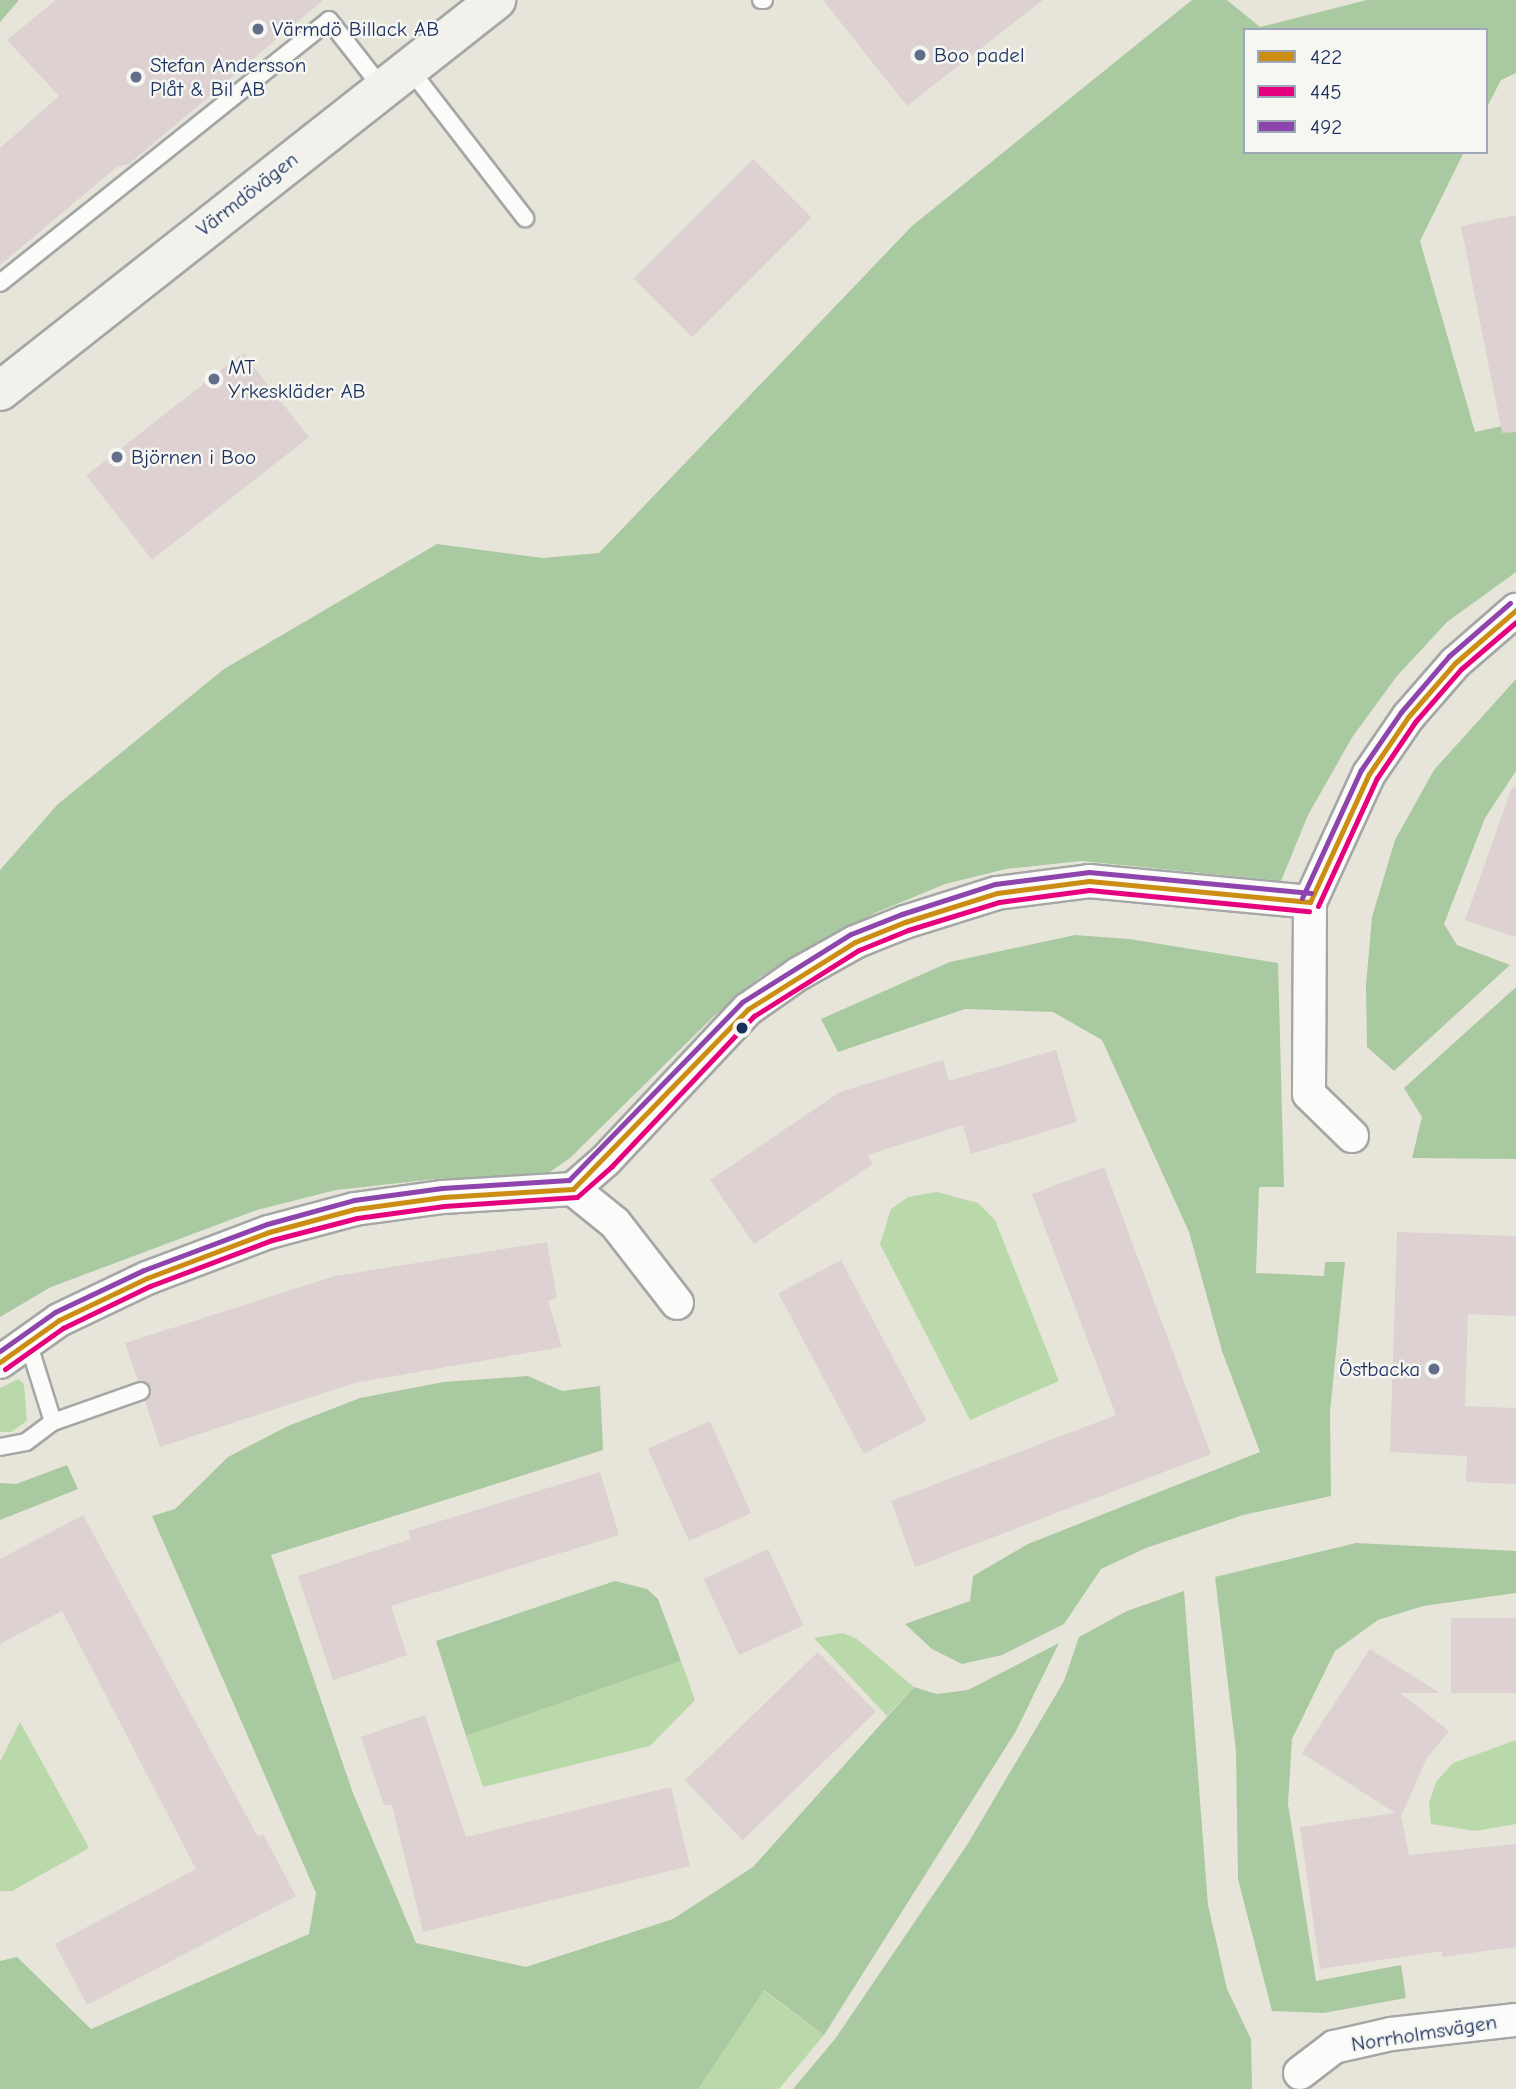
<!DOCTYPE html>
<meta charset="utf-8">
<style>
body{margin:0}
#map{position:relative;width:1516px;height:2089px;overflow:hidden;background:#e7e5d9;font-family:"Comic Neue",sans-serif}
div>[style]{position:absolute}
.green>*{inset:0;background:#b9d9aa}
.forest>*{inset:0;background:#a9c9a0}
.building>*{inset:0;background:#ddd1d2;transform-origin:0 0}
.roads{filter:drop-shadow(2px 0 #a5a7a6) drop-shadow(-2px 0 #a5a7a6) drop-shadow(0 2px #a5a7a6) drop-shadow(0 -2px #a5a7a6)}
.service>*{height:16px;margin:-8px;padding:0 8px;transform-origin:8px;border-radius:8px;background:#fbfbf9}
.minor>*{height:32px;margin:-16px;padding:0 16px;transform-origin:16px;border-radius:16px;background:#fbfbf9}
.secondary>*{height:38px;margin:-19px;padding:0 19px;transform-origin:19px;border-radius:19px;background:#f3f1eb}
.bus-1>*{height:5px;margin:-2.5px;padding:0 2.5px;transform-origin:2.5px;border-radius:2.5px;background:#cb8e13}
.bus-2>*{height:5px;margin:-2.5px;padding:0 2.5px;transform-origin:2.5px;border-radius:2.5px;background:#e5007d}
.bus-3>*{height:5px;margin:-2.5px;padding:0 2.5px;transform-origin:2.5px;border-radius:2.5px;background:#8e44ad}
.dots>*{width:19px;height:19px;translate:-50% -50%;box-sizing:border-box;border:4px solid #f6f6f2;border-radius:50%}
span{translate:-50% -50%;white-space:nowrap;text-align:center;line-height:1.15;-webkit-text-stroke:5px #f6f6f2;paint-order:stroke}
.poi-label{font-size:21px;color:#1b2f5e}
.left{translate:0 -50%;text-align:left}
.right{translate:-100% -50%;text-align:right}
.street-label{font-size:21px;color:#1b2f5e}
.legend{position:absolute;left:1243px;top:28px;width:245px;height:126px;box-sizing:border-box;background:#f6f6f2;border:2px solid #9ea6b7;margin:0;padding:9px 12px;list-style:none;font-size:21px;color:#1b2f5e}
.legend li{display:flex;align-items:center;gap:14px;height:35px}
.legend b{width:35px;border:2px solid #9ea6b7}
</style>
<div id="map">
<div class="green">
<i style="clip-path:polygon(937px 1192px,978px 1203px,995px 1220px,1059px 1381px,970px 1420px,880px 1244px,891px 1209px,908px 1197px)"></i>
<i style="clip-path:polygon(18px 1379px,24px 1384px,27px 1421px,11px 1432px,0 1432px,0 1388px)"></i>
<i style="clip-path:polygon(843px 1633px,857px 1639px,914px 1687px,887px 1716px,814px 1638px)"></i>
<i style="clip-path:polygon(681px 1661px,695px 1700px,650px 1746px,483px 1787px,466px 1736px)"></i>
<i style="clip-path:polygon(20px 1722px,89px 1848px,12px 1891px,0 1891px,0 1762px)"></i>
<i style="clip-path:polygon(1516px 1740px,1516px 1824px,1476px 1831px,1431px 1824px,1429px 1803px,1436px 1782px,1453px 1763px)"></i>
<i style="clip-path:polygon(763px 1990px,824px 2035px,779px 2089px,698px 2089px)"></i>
</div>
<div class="forest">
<i style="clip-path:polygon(0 0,19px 0,0 22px)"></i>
<i style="clip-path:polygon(1192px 0,1227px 0,1260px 27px,1367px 0,1516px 0,1516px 73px,1501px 80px,1486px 109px,1486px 30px,1245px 30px,1245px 152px,1464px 152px,1420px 241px,1475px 432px,1516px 423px,1516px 572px,1447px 622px,1397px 676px,1353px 736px,1308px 815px,1281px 881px,1081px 861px,1006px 869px,945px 884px,875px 913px,760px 977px,713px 1017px,570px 1158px,547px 1174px,436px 1179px,336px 1190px,257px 1210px,51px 1287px,0 1317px,0 870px,58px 804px,224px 669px,437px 544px,543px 558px,599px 553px,912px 226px)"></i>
<i style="clip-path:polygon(1516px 679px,1516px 771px,1485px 818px,1444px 924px,1457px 945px,1510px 965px,1394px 1071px,1367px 1047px,1366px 985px,1372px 917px,1395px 840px,1434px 770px)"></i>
<i style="clip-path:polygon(1075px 935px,1129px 939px,1278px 963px,1284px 1187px,1259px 1187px,1256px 1273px,1324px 1276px,1325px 1262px,1345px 1262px,1330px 1412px,1331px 1496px,1243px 1515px,1146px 1548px,1101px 1569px,1064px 1624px,1002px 1655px,962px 1664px,932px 1649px,905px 1624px,970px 1601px,973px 1576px,1028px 1544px,1260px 1452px,1222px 1351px,1189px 1232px,1102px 1040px,1053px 1012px,965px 1009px,838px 1052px,821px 1019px,950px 962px)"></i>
<i style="clip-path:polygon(1516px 987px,1516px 1159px,1412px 1158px,1422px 1117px,1404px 1088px)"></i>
<i style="clip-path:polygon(528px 1376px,562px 1391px,600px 1386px,603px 1450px,271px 1555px,353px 1793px,416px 1943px,526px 1967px,673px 1919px,753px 1867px,914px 1687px,937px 1694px,968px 1690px,1059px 1643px,1016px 1731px,824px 2035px,764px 1990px,698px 2089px,0 2089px,0 1961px,17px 1957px,91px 2029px,309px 1934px,316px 1893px,152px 1516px,175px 1509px,228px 1457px,288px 1426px,360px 1398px,444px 1382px)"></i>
<i style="clip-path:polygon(67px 1465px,78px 1489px,0 1520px,0 1483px,16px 1484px)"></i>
<i style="clip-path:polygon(1356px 1543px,1516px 1551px,1516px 1593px,1423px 1606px,1378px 1620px,1335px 1651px,1292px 1739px,1288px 1804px,1316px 1981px,1401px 1965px,1406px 1998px,1324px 2013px,1272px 2011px,1238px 1879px,1236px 1751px,1215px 1577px)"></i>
<i style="clip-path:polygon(615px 1581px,647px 1589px,658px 1599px,681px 1661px,466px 1736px,436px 1641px)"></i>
<i style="clip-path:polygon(1184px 1591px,1208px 1905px,1227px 1989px,1251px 2039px,1252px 2089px,793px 2089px,835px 2039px,967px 1845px,1064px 1681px,1079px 1637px,1127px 1611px)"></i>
</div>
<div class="building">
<i style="clip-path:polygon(56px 0,323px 0,129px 164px,118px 166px,0 265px,0 148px,59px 96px,7px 40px)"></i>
<i style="clip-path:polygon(823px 0,1043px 0,907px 106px)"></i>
<i style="left:753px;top:159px;width:83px;height:169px;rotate:45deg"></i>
<i style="clip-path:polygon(1516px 215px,1516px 432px,1502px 433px,1461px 226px)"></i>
<i style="left:243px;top:353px;width:107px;height:199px;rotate:52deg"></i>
<i style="clip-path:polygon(1512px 787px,1516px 788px,1516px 937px,1465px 920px)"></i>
<i style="clip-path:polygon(1056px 1050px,1077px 1122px,971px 1154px,963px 1125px,867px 1155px,873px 1164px,754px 1244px,710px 1180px,840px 1092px,943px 1060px,949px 1081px)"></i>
<i style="clip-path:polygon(1104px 1167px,1211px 1454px,915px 1567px,891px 1501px,1116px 1415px,1032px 1194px)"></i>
<i style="clip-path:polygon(1397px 1232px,1516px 1236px,1516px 1316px,1468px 1314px,1465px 1406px,1516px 1408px,1516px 1484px,1466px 1482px,1467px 1456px,1390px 1452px)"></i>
<i style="clip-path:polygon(547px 1242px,557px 1298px,548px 1301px,562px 1347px,354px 1383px,160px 1447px,145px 1401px,151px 1388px,138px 1381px,125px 1343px,335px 1276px)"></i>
<i style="left:841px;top:1260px;width:182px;height:71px;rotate:62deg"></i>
<i style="left:710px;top:1421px;width:101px;height:68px;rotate:66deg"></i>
<i style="clip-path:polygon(600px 1472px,619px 1535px,391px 1606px,407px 1655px,333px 1680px,298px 1576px,411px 1539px,408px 1531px)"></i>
<i style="clip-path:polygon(83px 1515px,258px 1837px,263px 1834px,296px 1896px,87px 2005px,55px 1944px,196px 1869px,62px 1611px,0 1644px,0 1559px)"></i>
<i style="left:768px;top:1549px;width:84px;height:71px;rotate:65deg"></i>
<i style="left:1451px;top:1618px;width:65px;height:75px"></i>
<i style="clip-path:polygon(1370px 1649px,1440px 1693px,1400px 1693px,1449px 1731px,1427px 1758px,1401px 1816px,1409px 1855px,1516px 1844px,1516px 1947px,1442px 1957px,1442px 1951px,1320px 1969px,1300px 1827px,1395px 1813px,1302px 1753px)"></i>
<i style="left:818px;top:1652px;width:83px;height:185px;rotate:46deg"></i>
<i style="clip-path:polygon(425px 1715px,466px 1837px,671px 1787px,690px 1866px,423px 1932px,392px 1805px,384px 1805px,361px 1737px)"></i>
</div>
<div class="roads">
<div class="service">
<i style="left:761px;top:0;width:3px"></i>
<i style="left:409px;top:68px;width:190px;rotate:52.3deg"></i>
<i style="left:0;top:283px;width:421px;rotate:-38.6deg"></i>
<i style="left:329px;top:20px;width:88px;rotate:52deg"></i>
<i style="left:28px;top:1342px;width:84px;rotate:72.6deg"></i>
<i style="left:0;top:1447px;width:26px;rotate:-11deg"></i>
<i style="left:26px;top:1442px;width:34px;rotate:-37deg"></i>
<i style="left:53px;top:1422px;width:93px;rotate:-19.4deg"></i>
</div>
<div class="minor">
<i style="left:1352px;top:1136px;width:60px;rotate:-135.7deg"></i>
<i style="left:1309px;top:1094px;width:192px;rotate:-89.7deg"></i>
<i style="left:1310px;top:902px;width:141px;rotate:-65.3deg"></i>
<i style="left:1369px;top:774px;width:69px;rotate:-55.6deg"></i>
<i style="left:1408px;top:717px;width:72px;rotate:-49deg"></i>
<i style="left:1455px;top:663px;width:81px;rotate:-41deg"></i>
<i style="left:573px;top:1189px;width:54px;rotate:39deg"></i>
<i style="left:615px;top:1223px;width:101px;rotate:52.2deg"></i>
<i style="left:0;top:1362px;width:72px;rotate:-35.4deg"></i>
<i style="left:59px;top:1320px;width:98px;rotate:-25.5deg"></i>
<i style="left:147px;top:1278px;width:130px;rotate:-20.7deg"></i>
<i style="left:269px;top:1232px;width:89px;rotate:-15deg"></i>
<i style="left:355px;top:1209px;width:89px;rotate:-7.8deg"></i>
<i style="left:443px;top:1197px;width:130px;rotate:-3.5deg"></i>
<i style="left:573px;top:1189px;width:44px;rotate:-41.3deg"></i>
<i style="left:606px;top:1160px;width:207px;rotate:-46.8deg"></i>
<i style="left:748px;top:1009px;width:61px;rotate:-35deg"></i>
<i style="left:798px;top:974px;width:65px;rotate:-29.3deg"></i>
<i style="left:855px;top:942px;width:54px;rotate:-21.8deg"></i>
<i style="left:905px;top:922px;width:96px;rotate:-17.5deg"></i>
<i style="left:997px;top:893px;width:93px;rotate:-7.4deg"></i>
<i style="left:1089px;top:881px;width:222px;rotate:5.4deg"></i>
<i style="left:1300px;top:2073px;width:43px;rotate:-37.4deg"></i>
<i style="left:1334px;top:2047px;width:58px;rotate:-12.8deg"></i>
<i style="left:1391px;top:2034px;width:126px;rotate:-6.4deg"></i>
</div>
<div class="secondary">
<i style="left:0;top:391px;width:632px;rotate:-38.25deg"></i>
</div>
</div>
<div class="bus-1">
<i style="left:1310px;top:902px;width:141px;rotate:-65.3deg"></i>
<i style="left:1369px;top:774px;width:69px;rotate:-55.6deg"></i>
<i style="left:1408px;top:717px;width:72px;rotate:-49deg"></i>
<i style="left:1455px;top:663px;width:81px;rotate:-41deg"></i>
<i style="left:0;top:1362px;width:72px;rotate:-35.4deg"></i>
<i style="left:59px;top:1320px;width:98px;rotate:-25.5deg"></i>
<i style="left:147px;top:1278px;width:130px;rotate:-20.7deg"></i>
<i style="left:269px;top:1232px;width:89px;rotate:-15deg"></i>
<i style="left:355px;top:1209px;width:89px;rotate:-7.8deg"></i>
<i style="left:443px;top:1197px;width:130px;rotate:-3.5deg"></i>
<i style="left:573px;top:1189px;width:251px;rotate:-45.8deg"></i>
<i style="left:748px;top:1009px;width:126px;rotate:-32.1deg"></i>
<i style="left:855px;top:942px;width:54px;rotate:-21.8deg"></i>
<i style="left:905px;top:922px;width:96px;rotate:-17.5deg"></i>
<i style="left:997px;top:893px;width:93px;rotate:-7.4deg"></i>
<i style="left:1089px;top:881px;width:222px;rotate:5.4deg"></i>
</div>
<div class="bus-2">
<i style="left:1318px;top:906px;width:141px;rotate:-65.3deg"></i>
<i style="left:1377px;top:778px;width:68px;rotate:-55.8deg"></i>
<i style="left:1415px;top:722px;width:70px;rotate:-49deg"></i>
<i style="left:1461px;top:669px;width:72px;rotate:-40.5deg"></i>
<i style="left:5px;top:1369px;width:71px;rotate:-35.3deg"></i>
<i style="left:63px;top:1328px;width:97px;rotate:-25.8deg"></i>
<i style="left:150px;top:1286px;width:130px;rotate:-20.7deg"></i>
<i style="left:272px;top:1240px;width:88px;rotate:-14.5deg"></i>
<i style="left:357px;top:1218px;width:88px;rotate:-7.9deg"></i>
<i style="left:444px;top:1206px;width:133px;rotate:-3.9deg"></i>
<i style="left:577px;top:1197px;width:47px;rotate:-41.5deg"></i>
<i style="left:612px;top:1166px;width:207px;rotate:-46.6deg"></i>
<i style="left:754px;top:1016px;width:124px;rotate:-32.2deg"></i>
<i style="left:859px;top:950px;width:53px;rotate:-22.2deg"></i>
<i style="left:908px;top:930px;width:95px;rotate:-17.1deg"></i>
<i style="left:999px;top:902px;width:91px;rotate:-7.6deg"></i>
<i style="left:1089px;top:890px;width:221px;rotate:5.5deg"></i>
</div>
<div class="bus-3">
<i style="left:1302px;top:898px;width:141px;rotate:-65.3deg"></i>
<i style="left:1361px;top:770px;width:70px;rotate:-55.4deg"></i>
<i style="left:1401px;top:712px;width:74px;rotate:-49.4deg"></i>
<i style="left:1449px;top:656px;width:81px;rotate:-41deg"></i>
<i style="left:0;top:1351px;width:67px;rotate:-35.3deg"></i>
<i style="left:55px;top:1312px;width:98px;rotate:-25.3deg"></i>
<i style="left:144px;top:1270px;width:131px;rotate:-20.5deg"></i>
<i style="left:267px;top:1224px;width:90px;rotate:-15.4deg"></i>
<i style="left:354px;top:1200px;width:89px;rotate:-7.8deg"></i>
<i style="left:442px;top:1188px;width:127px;rotate:-3.6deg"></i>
<i style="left:569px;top:1180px;width:248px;rotate:-45.8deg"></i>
<i style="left:742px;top:1002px;width:128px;rotate:-32deg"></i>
<i style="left:851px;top:934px;width:55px;rotate:-21.4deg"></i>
<i style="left:902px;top:914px;width:98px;rotate:-17.9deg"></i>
<i style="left:995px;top:884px;width:95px;rotate:-7.3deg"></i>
<i style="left:1089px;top:872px;width:223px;rotate:5.4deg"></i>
</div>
<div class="dots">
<i style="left:258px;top:29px;background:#626f89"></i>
<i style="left:920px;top:55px;background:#626f89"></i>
<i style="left:136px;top:77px;background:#626f89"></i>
<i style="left:214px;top:379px;background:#626f89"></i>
<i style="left:117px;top:457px;background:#626f89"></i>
<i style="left:742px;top:1028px;background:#1b2f5e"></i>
<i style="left:1434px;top:1369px;background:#626f89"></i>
</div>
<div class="poi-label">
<span class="left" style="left:272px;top:29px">Värmdö Billack AB</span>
<span class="left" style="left:934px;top:55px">Boo padel</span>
<span class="left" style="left:150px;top:77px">Stefan Andersson<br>Plåt &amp; Bil AB</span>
<span class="left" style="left:228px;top:379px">MT<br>Yrkeskläder AB</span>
<span class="left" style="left:131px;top:457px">Björnen i Boo</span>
<span class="right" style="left:1420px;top:1369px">Östbacka</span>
</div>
<div class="street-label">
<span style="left:247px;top:194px;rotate:-38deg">Värmdövägen</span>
<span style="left:1424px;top:2033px;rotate:-9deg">Norrholmsvägen</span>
</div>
<ul class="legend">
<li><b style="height:9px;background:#cb8e13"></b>422</li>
<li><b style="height:9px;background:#e5007d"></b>445</li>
<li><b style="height:9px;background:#8e44ad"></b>492</li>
</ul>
</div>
